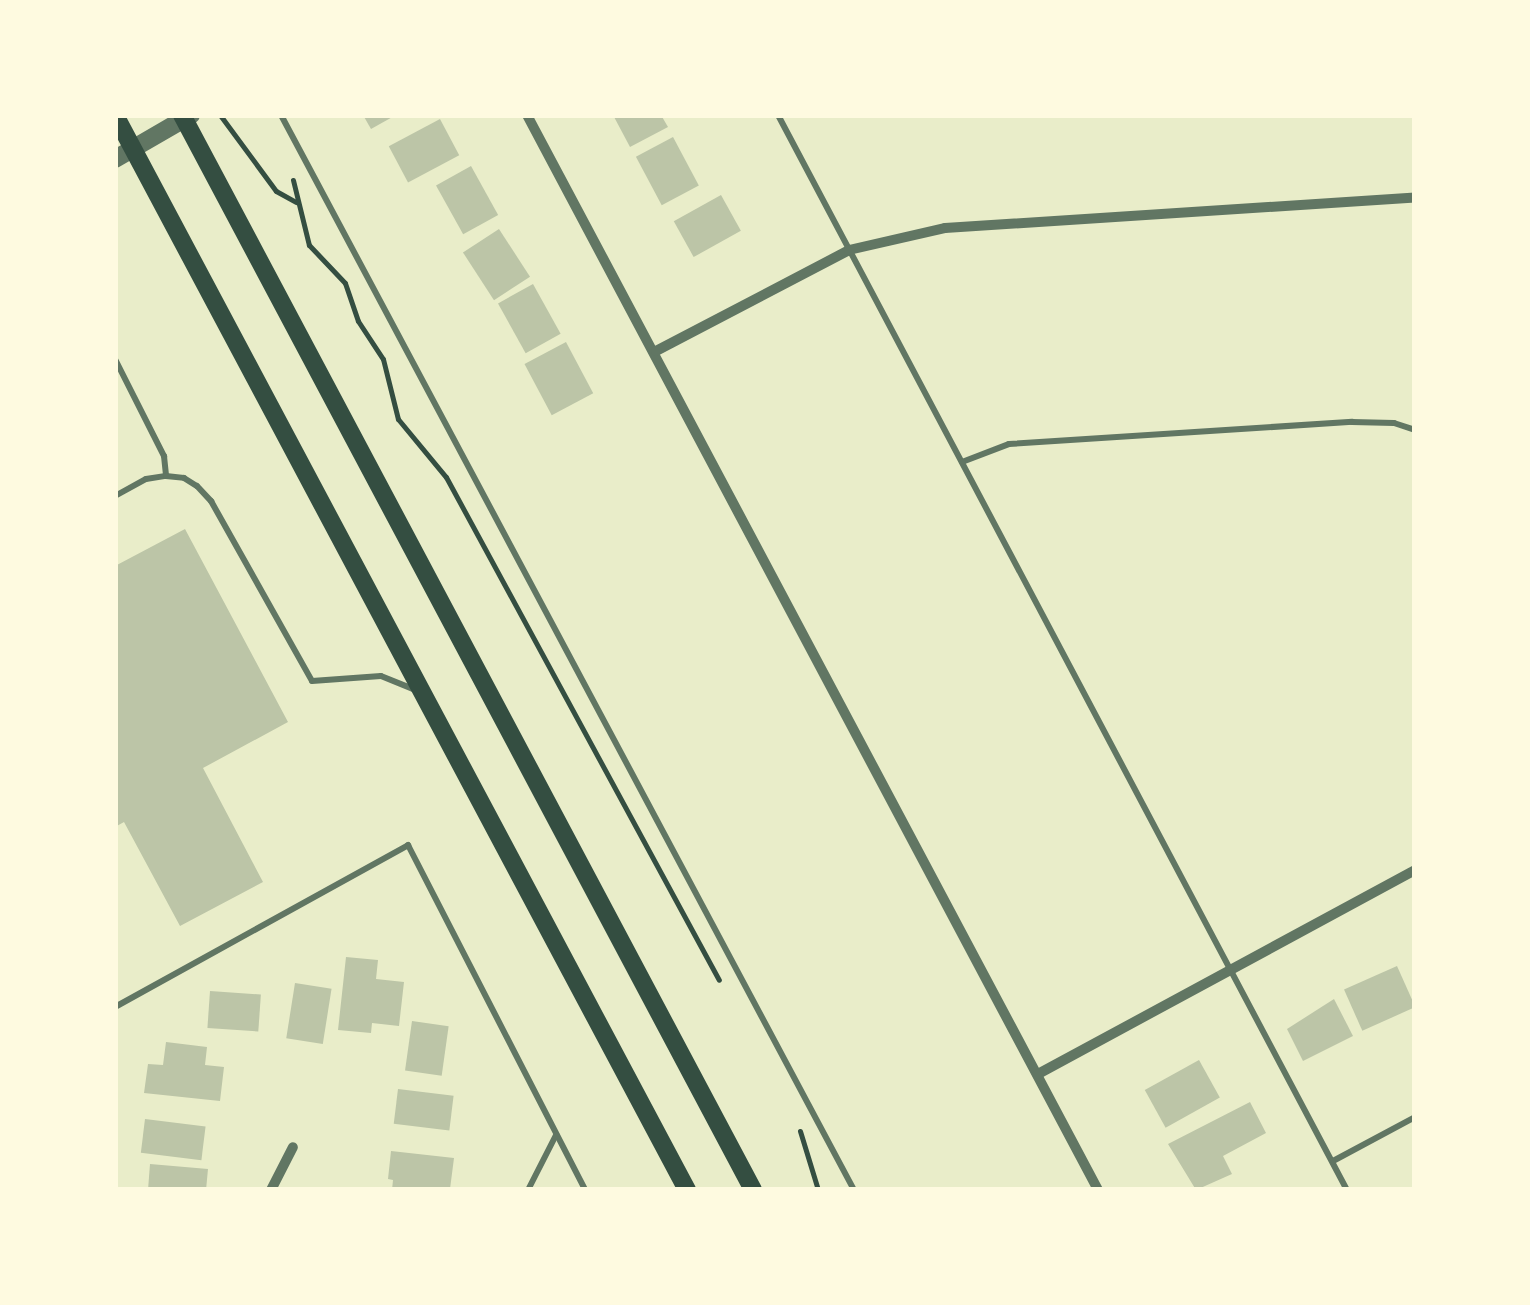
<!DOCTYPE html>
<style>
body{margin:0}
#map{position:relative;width:1530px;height:1305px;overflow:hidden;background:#e9edc9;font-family:"Fira Sans",sans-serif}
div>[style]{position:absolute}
.building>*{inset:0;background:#bcc5a7;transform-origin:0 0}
.path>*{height:5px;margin:-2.5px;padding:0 2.5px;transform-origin:2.5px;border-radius:2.5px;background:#344e41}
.service>*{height:6px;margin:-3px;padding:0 3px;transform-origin:3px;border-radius:3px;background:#617663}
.minor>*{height:10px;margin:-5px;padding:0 5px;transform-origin:5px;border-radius:5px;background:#617663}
.tertiary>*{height:18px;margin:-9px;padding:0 9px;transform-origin:9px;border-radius:9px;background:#617663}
.secondary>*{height:18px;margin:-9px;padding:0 9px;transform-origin:9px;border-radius:9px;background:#344e41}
span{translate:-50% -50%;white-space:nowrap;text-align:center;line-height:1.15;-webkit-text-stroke:9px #fefae0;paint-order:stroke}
.frame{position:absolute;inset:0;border:118px solid #fefae0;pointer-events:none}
</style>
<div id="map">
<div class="building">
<i style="clip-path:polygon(363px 115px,396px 115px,371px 129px)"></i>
<i style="clip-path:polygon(613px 115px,661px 115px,668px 127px,630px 147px)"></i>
<i style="left:440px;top:119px;width:41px;height:58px;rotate:62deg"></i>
<i style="left:673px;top:137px;width:55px;height:42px;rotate:62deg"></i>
<i style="left:471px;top:166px;width:56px;height:40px;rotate:61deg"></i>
<i style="left:721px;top:195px;width:41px;height:54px;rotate:61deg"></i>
<i style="left:499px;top:229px;width:57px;height:43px;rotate:57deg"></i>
<i style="left:533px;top:284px;width:57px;height:40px;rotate:61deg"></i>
<i style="left:566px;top:342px;width:58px;height:47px;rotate:62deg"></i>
<i style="clip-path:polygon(185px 529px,288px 722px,203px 768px,263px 882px,180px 926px,124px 822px,115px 827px,115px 566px)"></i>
<i style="clip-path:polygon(346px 957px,378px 960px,376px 979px,404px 982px,399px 1026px,372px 1023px,371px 1033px,338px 1030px)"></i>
<i style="left:1397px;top:966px;width:45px;height:58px;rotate:66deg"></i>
<i style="left:295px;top:983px;width:37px;height:56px;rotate:9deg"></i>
<i style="left:210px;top:991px;width:51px;height:37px;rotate:4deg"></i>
<i style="clip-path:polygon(1334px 999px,1353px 1036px,1303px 1061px,1287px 1029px)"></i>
<i style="left:412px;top:1021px;width:37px;height:50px;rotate:8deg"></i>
<i style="clip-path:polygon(166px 1042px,207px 1047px,205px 1065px,224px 1067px,220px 1101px,144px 1093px,148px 1064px,163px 1065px)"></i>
<i style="left:1199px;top:1060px;width:43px;height:62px;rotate:61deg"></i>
<i style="left:398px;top:1089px;width:56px;height:35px;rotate:7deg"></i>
<i style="clip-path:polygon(1250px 1102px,1266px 1133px,1223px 1156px,1232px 1174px,1196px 1190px,1168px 1144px)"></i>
<i style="left:145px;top:1119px;width:61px;height:34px;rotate:7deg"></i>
<i style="clip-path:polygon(391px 1151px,454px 1158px,450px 1189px,392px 1190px,393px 1180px,388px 1179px)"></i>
<i style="clip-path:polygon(150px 1164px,208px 1169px,206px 1190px,148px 1190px)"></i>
</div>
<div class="path">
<i style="left:220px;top:115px;width:94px;rotate:53.6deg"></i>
<i style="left:276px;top:191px;width:23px;rotate:29deg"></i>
<i style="left:293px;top:180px;width:67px;rotate:76.2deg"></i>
<i style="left:309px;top:245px;width:52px;rotate:46.5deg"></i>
<i style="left:345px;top:283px;width:40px;rotate:71.1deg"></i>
<i style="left:358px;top:321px;width:45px;rotate:56.7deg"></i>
<i style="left:383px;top:359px;width:62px;rotate:76deg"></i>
<i style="left:398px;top:419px;width:75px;rotate:50.4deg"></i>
<i style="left:446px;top:477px;width:572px;rotate:61.51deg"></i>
<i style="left:800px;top:1131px;width:62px;rotate:73deg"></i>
</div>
<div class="service">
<i style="left:281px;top:115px;width:1218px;rotate:61.94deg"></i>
<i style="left:778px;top:115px;width:1216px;rotate:62.11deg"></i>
<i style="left:115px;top:359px;width:109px;rotate:63.2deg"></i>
<i style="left:164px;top:456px;width:20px;rotate:84deg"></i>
<i style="left:962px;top:462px;width:50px;rotate:-21deg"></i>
<i style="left:1009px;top:444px;width:344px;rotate:-3.7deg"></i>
<i style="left:1352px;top:422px;width:42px;rotate:1.4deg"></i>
<i style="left:1394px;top:423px;width:22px;rotate:18deg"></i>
<i style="left:115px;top:496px;width:35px;rotate:-29deg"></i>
<i style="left:146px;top:479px;width:20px;rotate:-9deg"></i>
<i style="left:166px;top:476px;width:18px;rotate:6deg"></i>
<i style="left:184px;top:478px;width:15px;rotate:32deg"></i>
<i style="left:197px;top:486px;width:21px;rotate:47deg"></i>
<i style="left:211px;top:501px;width:206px;rotate:60.7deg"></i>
<i style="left:312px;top:681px;width:69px;rotate:-4.1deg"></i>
<i style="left:381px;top:676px;width:35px;rotate:22deg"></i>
<i style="left:115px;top:1007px;width:335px;rotate:-28.9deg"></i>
<i style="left:408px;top:845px;width:388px;rotate:62.8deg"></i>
<i style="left:1333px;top:1161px;width:93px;rotate:-28.2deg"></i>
<i style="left:528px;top:1190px;width:62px;rotate:-63deg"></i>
</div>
<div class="minor">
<i style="left:527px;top:115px;width:1217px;rotate:62.02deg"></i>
<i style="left:656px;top:351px;width:218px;rotate:-27.6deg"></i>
<i style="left:849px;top:250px;width:98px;rotate:-12.9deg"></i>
<i style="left:945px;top:228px;width:471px;rotate:-3.7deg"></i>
<i style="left:1038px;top:1074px;width:429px;rotate:-28.4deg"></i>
<i style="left:271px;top:1190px;width:48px;rotate:-62.9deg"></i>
</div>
<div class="tertiary">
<i style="left:115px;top:159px;width:88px;rotate:-30.1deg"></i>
</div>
<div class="secondary">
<i style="left:115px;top:115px;width:1218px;rotate:61.98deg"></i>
<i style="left:182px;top:115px;width:1217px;rotate:62.02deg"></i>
</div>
<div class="frame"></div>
</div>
